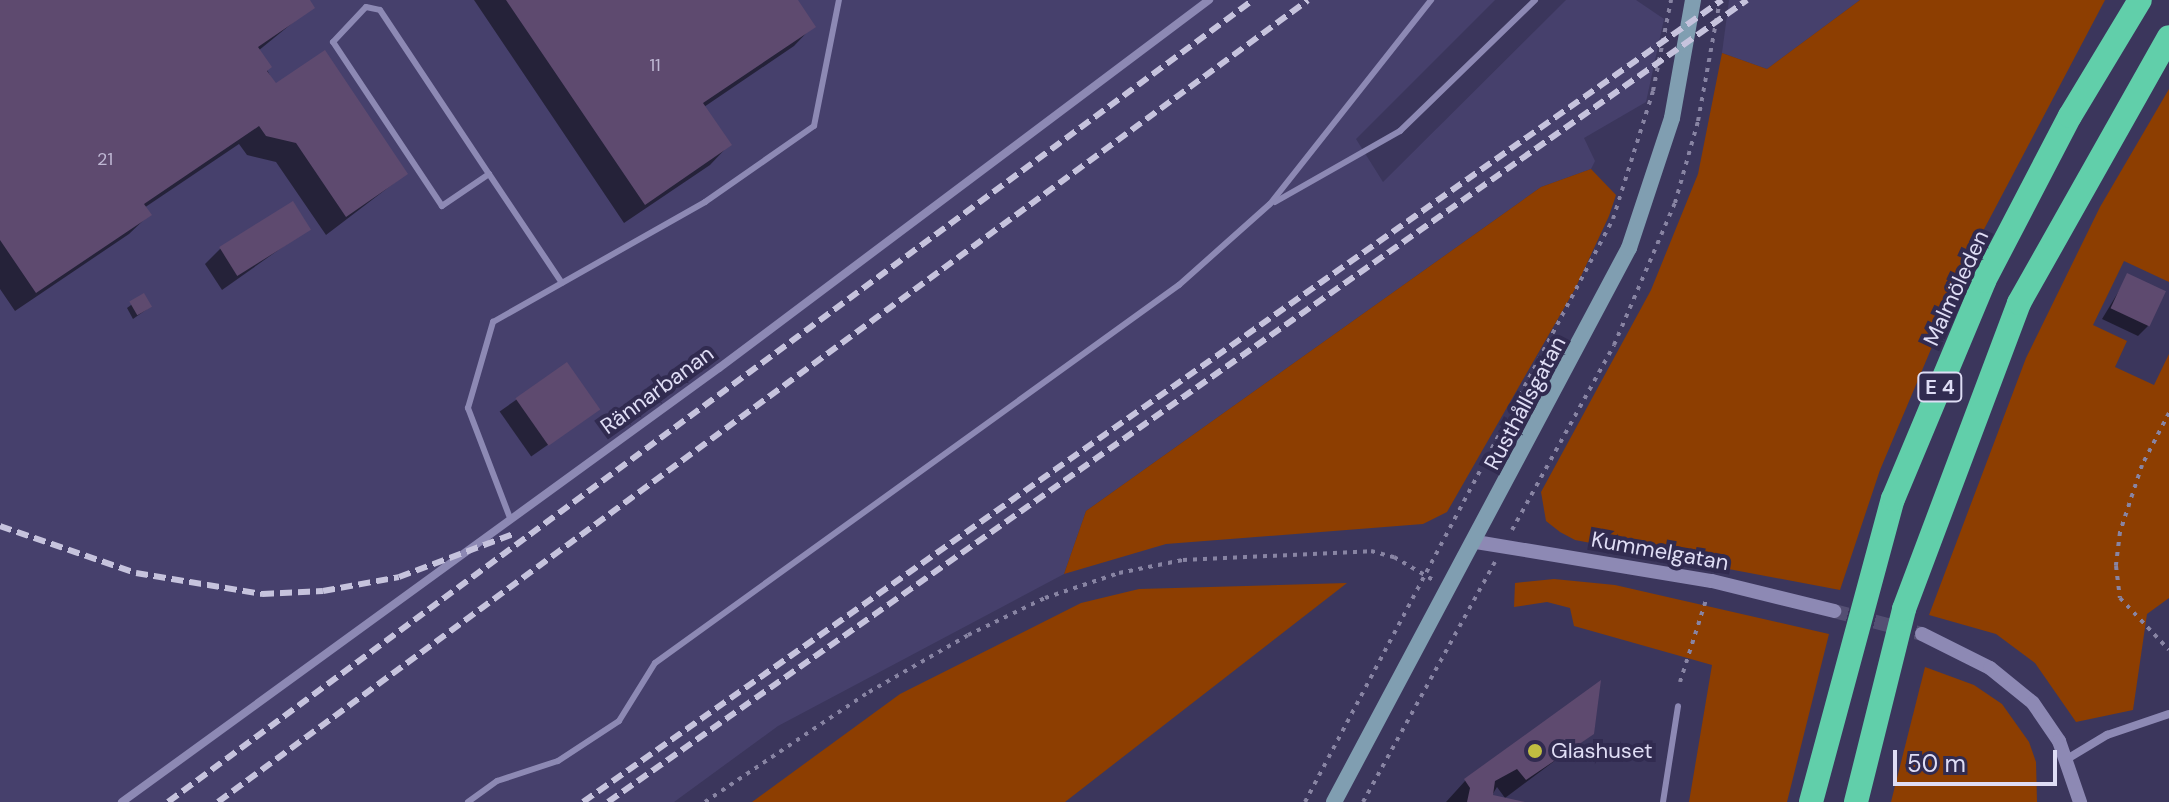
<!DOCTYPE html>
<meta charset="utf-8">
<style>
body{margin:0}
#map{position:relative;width:2169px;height:802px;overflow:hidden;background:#3b365c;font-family:"DM Sans",sans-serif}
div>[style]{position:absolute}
.built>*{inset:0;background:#46406c}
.green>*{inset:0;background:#8d3e01}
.shadow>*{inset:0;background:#0007;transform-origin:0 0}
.building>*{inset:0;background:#5e4a6f;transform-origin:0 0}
.tertiary-tunnel>*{height:14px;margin-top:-7px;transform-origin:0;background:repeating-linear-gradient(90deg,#544f73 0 14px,transparent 0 21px)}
.path>*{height:4px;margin-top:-2px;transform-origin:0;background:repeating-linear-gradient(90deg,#8884a3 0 4px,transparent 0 10px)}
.service>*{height:6px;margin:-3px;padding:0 3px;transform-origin:3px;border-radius:3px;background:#8d89b4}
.minor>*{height:8px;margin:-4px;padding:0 4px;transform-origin:4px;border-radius:4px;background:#8d89b4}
.tertiary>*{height:14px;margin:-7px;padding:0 7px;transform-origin:7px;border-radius:7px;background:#8d89b4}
.secondary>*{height:16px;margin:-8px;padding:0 8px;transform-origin:8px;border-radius:8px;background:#809eb1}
.motorway>*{height:24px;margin:-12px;padding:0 12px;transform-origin:12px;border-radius:12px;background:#61cfaa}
.rail>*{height:6px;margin-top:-3px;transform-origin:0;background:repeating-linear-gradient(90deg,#c6c3dd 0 12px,transparent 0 18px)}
.dots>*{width:22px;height:22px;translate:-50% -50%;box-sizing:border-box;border:4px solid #312b50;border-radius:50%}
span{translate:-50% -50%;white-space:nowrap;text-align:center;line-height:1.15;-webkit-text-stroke:8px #312b50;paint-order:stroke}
.number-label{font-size:18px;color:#bfb8d4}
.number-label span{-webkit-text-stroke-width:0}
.shield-label span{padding:2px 6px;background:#312b50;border:2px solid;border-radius:6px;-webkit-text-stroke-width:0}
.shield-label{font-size:20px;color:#dfddf5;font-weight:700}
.street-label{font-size:22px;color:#dfddf5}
.poi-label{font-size:22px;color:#dfddf5}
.left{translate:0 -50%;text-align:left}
.scale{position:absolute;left:1893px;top:750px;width:164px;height:36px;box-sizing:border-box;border:4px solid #dfddf5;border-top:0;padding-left:10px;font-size:24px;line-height:28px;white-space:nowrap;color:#dfddf5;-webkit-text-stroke:6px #312b50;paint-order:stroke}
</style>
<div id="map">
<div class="built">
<i style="clip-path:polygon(0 0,1495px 0,1356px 139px,1383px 182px,1566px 0,1636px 0,1664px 19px,1646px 102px,1584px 138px,1595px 161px,1591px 169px,1541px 187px,1086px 511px,1064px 574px,778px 726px,674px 802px,0 802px)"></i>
<i style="clip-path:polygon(1729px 0,1860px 0,1767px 69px,1722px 53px)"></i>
</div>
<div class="green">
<i style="clip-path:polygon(1860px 0,2105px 0,1972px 252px,1880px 470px,1840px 590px,1575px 540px,1560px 532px,1546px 521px,1541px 492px,1651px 290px,1698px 174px,1722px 53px,1767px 69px)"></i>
<i style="clip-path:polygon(2169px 89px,2169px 282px,2124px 261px,2093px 325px,2127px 341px,2115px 367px,2154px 385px,2169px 354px,2169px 598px,2147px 614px,2133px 710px,2076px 722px,2035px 663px,1996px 634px,1929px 615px,2026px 358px,2100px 207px)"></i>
<i style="clip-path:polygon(1591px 169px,1616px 195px,1609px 216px,1575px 289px,1447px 512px,1423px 524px,1166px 544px,1064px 574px,1086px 511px,1541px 187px)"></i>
<i style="clip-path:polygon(1554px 579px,1615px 585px,1829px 634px,1787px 802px,1689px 802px,1712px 665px,1574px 626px,1570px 608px,1547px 602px,1514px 607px,1515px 583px)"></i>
<i style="clip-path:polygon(1347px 583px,1065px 802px,752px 802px,900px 694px,1081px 603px,1139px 589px)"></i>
<i style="clip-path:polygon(1925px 667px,1974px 685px,2002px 704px,2029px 742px,2036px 762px,2037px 802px,1891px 802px)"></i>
</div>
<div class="shadow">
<i style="clip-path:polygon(0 0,307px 0,312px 7px,258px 51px,275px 86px,406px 174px,326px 235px,276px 162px,247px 155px,239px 144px,144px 208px,149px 215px,129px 234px,15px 311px,0 289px)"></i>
<i style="clip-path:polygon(474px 0,795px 0,813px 26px,794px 46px,704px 107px,729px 145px,710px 165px,624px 223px)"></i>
<i style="clip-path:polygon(308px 229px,222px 290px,205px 264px,220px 249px)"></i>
<i style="clip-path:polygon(2128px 276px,2148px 326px,2138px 336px,2102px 319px)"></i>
<i style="clip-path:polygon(143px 296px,150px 307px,133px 319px,127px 308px)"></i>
<i style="left:566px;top:365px;width:55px;height:81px;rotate:55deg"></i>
<i style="clip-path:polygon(1599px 685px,1592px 733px,1505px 798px,1497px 787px,1491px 797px,1523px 802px,1446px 802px,1465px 781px)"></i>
</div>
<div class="building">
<i style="clip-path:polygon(0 0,310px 0,315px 8px,258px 47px,272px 67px,267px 71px,276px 83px,325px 50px,408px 174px,346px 217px,296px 143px,266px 136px,259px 126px,144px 204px,152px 215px,36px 293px,0 240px)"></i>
<i style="clip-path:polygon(506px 0,798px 0,816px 27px,703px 103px,732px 145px,645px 205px)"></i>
<i style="left:293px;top:201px;width:34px;height:87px;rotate:58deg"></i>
<i style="left:2127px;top:273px;width:43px;height:39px;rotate:25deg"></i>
<i style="left:144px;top:293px;width:16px;height:17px;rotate:60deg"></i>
<i style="left:567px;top:362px;width:58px;height:63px;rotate:55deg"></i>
<i style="clip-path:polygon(1601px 680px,1594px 734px,1526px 780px,1517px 769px,1495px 781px,1493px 795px,1525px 802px,1467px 802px,1470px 788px,1464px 779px)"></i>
</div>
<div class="tertiary-tunnel">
<i style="left:1834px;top:611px;width:91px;rotate:14.6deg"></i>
</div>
<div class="path">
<i style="left:2169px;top:413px;width:59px;rotate:117.4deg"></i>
<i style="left:2142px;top:465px;width:71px;rotate:108.2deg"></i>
<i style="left:2120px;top:532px;width:34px;rotate:97deg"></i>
<i style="left:2116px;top:566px;width:32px;rotate:83deg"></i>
<i style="left:2120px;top:598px;width:71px;rotate:46.7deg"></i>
<i style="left:1512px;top:530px;width:211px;rotate:-61.1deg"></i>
<i style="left:1614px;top:345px;width:155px;rotate:-66.8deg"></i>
<i style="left:1675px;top:203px;width:85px;rotate:-74.3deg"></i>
<i style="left:1698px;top:121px;width:123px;rotate:-79.7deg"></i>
<i style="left:1680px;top:682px;width:89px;rotate:-72.4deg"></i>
<i style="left:705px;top:802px;width:197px;rotate:-33.9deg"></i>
<i style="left:869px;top:692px;width:114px;rotate:-29.9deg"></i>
<i style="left:968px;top:635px;width:85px;rotate:-25.7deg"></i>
<i style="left:1045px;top:598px;width:78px;rotate:-18.7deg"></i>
<i style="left:1119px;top:573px;width:65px;rotate:-11.5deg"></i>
<i style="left:1183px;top:560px;width:188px;rotate:-2.7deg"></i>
<i style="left:1371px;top:551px;width:24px;rotate:15deg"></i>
<i style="left:1394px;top:557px;width:45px;rotate:30.5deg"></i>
<i style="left:1305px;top:802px;width:659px;rotate:-62.15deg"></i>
<i style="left:1613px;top:219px;width:134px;rotate:-72.6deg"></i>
<i style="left:1653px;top:91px;width:93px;rotate:-78.8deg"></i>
<i style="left:1363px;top:802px;width:274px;rotate:-61.2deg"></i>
</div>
<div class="service">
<i style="left:489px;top:174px;width:57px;rotate:145.8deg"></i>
<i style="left:442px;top:206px;width:197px;rotate:-123.6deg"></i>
<i style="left:333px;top:42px;width:48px;rotate:-46.7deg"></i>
<i style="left:366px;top:7px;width:14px;rotate:12deg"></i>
<i style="left:380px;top:10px;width:197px;rotate:56.4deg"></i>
<i style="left:489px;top:174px;width:131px;rotate:56.2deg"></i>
<i style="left:1275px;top:202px;width:144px;rotate:-29.6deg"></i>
<i style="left:1400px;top:131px;width:188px;rotate:-44.1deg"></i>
<i style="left:510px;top:518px;width:118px;rotate:-110.9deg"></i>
<i style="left:468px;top:408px;width:90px;rotate:-73.8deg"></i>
<i style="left:493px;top:322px;width:244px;rotate:-29.5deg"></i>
<i style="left:705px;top:202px;width:133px;rotate:-34.9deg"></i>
<i style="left:814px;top:126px;width:128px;rotate:-78.8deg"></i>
<i style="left:468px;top:802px;width:36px;rotate:-36deg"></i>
<i style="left:497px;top:781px;width:64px;rotate:-18.2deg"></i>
<i style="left:558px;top:761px;width:73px;rotate:-33.3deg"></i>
<i style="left:619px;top:721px;width:68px;rotate:-58.2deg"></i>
<i style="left:655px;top:663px;width:646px;rotate:-35.81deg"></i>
<i style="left:1179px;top:285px;width:122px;rotate:-41.7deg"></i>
<i style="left:1270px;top:204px;width:260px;rotate:-51.7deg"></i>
<i style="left:1663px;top:802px;width:97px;rotate:-81.1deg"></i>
</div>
<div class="minor">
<i style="left:2067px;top:759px;width:47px;rotate:-31deg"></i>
<i style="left:2107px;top:735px;width:65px;rotate:-18.7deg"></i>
<i style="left:122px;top:802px;width:738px;rotate:-36.02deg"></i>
<i style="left:719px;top:368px;width:613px;rotate:-36.91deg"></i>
</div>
<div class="tertiary">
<i style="left:1476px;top:542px;width:239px;rotate:9.4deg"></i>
<i style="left:1712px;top:581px;width:126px;rotate:13.8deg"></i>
<i style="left:1922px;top:634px;width:76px;rotate:26.6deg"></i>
<i style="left:1990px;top:668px;width:55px;rotate:39.1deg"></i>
<i style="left:2033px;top:703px;width:46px;rotate:55.6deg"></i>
<i style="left:2059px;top:741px;width:65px;rotate:71deg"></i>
</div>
<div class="secondary">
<i style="left:1334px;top:802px;width:628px;rotate:-61.97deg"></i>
<i style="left:1629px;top:248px;width:137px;rotate:-71.7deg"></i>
<i style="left:1672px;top:118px;width:120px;rotate:-79.9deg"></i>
</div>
<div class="motorway">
<i style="left:1811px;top:802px;width:314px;rotate:-74.9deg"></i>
<i style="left:1893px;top:499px;width:236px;rotate:-67.3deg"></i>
<i style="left:1984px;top:281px;width:186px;rotate:-62.5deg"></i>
<i style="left:2070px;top:116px;width:135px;rotate:-58.9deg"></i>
<i style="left:1856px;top:802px;width:199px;rotate:-76deg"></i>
<i style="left:1904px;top:609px;width:327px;rotate:-69.4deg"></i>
<i style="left:2019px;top:303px;width:305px;rotate:-60.6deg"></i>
</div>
<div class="rail">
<i style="left:0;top:526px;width:144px;rotate:19.1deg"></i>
<i style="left:136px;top:573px;width:128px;rotate:9.5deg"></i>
<i style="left:262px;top:594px;width:61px;rotate:-2.8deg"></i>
<i style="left:323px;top:591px;width:77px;rotate:-10.4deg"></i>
<i style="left:399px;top:577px;width:125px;rotate:-20.6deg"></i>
<i style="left:168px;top:802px;width:1349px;rotate:-36.47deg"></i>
<i style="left:218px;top:802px;width:1353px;rotate:-36.34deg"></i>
<i style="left:583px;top:802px;width:1393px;rotate:-35.15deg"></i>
<i style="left:608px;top:802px;width:1393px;rotate:-35.15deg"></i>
</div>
<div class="dots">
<i style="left:1535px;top:751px;background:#c0be41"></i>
</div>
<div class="number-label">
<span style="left:655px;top:65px">11</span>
<span style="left:105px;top:159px">21</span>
</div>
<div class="shield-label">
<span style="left:1940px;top:387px">E 4</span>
</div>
<div class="street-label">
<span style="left:1956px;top:288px;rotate:-65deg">Malmöleden</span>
<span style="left:657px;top:390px;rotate:-36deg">Rännarbanan</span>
<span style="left:1525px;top:403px;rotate:-62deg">Rusthållsgatan</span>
<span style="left:1660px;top:551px;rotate:10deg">Kummelgatan</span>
</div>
<div class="poi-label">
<span class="left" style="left:1551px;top:751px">Glashuset</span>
</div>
<div class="scale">50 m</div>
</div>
